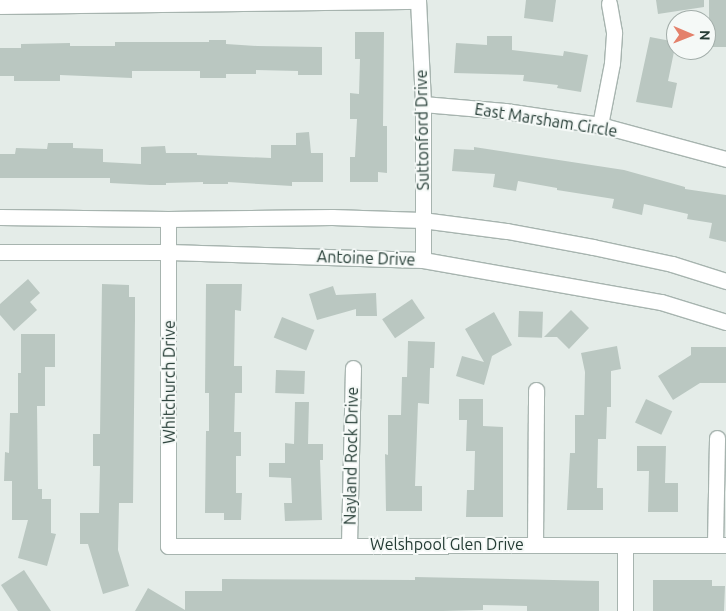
<!DOCTYPE html>
<style>
body{margin:0}
#map{position:relative;width:726px;height:611px;overflow:hidden;background:#e4ece8;font-family:Ubuntu,sans-serif}
div>[style]{position:absolute}
.building>*{inset:0;background:#bac7c1;transform-origin:0 0}
.roads{filter:drop-shadow(1px 0 #a7b4af) drop-shadow(-1px 0 #a7b4af) drop-shadow(0 1px #a7b4af) drop-shadow(0 -1px #a7b4af)}
.minor>*{height:15px;margin:-7.5px;padding:0 7.5px;transform-origin:7.5px;border-radius:7.5px;background:#fff}
.secondary>*{height:15px;margin:-7.5px;padding:0 7.5px;transform-origin:7.5px;border-radius:7.5px;background:#fff}
span{translate:-50% -50%;white-space:nowrap;text-align:center;line-height:1.15;-webkit-text-stroke:4px #f5f9f7;paint-order:stroke}
.street-label{font-size:16px;color:#253c35}
.north{position:absolute;left:666px;top:10px;width:50px;height:50px;box-sizing:border-box;background:#f5f9f7;border:1px solid #a2ada9;border-radius:50%;rotate:91deg;font-size:14px;font-weight:700;line-height:20px;text-align:center;color:#253c35}
.north::after{content:'';display:block;margin:auto;width:18px;height:22px;background:#e4816b;clip-path:polygon(50% 0,100% 100%,50% 72%,0 100%)}
</style>
<div id="map">
<div class="building">
<i style="clip-path:polygon(526px 0,556px 0,553px 22px,524px 18px)"></i>
<i style="clip-path:polygon(656px 0,704px 0,704px 7px,658px 14px)"></i>
<i style="left:709px;top:0;width:17px;height:47px"></i>
<i style="clip-path:polygon(355px 32px,384px 32px,383px 126px,387px 126px,387px 173px,378px 172px,378px 182px,350px 182px,350px 157px,355px 157px,357px 119px,350px 119px,350px 93px,359px 94px,360px 59px,355px 59px)"></i>
<i style="clip-path:polygon(487px 36px,512px 36px,512px 50px,563px 56px,564px 51px,588px 55px,581px 92px,557px 88px,558px 85px,523px 81px,524px 75px,454px 73px,456px 43px,487px 45px)"></i>
<i style="clip-path:polygon(650px 37px,676px 42px,668px 81px,677px 83px,672px 108px,636px 102px)"></i>
<i style="clip-path:polygon(209px 40px,226px 40px,226px 44px,257px 46px,322px 47px,322px 75px,298px 75px,298px 71px,256px 70px,256px 74px,226px 74px,226px 78px,200px 78px,200px 71px,132px 71px,132px 78px,60px 75px,60px 81px,14px 81px,14px 76px,0 76px,0 48px,21px 48px,21px 44px,70px 43px,70px 46px,115px 46px,115px 42px,209px 42px)"></i>
<i style="clip-path:polygon(309px 132px,311px 153px,323px 153px,323px 182px,292px 182px,292px 186px,228px 182px,228px 184px,203px 184px,203px 182px,166px 183px,166px 185px,150px 185px,110px 183px,110px 178px,0 178px,0 154px,15px 154px,16px 148px,47px 149px,48px 143px,73px 143px,73px 148px,103px 149px,103px 162px,141px 164px,141px 147px,165px 146px,166px 153px,197px 153px,197px 155px,271px 158px,271px 145px,296px 145px,296px 133px)"></i>
<i style="clip-path:polygon(474px 147px,624px 170px,685px 187px,685px 189px,726px 195px,726px 242px,709px 238px,712px 223px,687px 219px,688px 214px,644px 204px,642px 215px,612px 208px,614px 199px,557px 190px,557px 188px,518px 181px,516px 191px,493px 187px,495px 174px,452px 171px,454px 149px,474px 150px)"></i>
<i style="clip-path:polygon(28px 279px,40px 293px,30px 302px,37px 310px,14px 331px,0 315px,0 304px)"></i>
<i style="clip-path:polygon(102px 284px,129px 285px,129px 297px,135px 297px,135px 319px,133px 503px,119px 503px,118px 550px,129px 586px,103px 594px,88px 544px,80px 544px,80px 513px,99px 513px,100px 466px,93px 466px,93px 434px,100px 434px)"></i>
<i style="clip-path:polygon(206px 284px,242px 284px,241px 311px,235px 310px,234px 366px,242px 366px,242px 393px,235px 393px,234px 432px,241px 432px,241px 456px,236px 456px,236px 493px,242px 493px,241px 520px,224px 520px,224px 513px,205px 513px,206px 431px,209px 431px,209px 393px,205px 393px)"></i>
<i style="clip-path:polygon(333px 286px,336px 295px,376px 293px,377px 316px,356px 316px,356px 309px,317px 320px,309px 294px)"></i>
<i style="left:412px;top:299px;width:23px;height:36px;rotate:56deg"></i>
<i style="clip-path:polygon(571px 310px,589px 328px,569px 349px,557px 337px,544px 337px)"></i>
<i style="left:519px;top:311px;width:24px;height:26px;rotate:2deg"></i>
<i style="clip-path:polygon(494px 312px,512px 345px,492px 356px,484px 385px,456px 376px,462px 356px,484px 362px,465px 329px)"></i>
<i style="left:282px;top:317px;width:35px;height:22px;rotate:22deg"></i>
<i style="clip-path:polygon(21px 334px,55px 334px,55px 367px,45px 367px,45px 406px,37px 406px,38px 489px,42px 489px,42px 499px,51px 499px,51px 533px,56px 534px,47px 566px,18px 558px,28px 520px,12px 520px,12px 481px,4px 481px,5px 452px,9px 453px,10px 413px,18px 413px,18px 373px,21px 373px)"></i>
<i style="clip-path:polygon(408px 341px,435px 342px,434px 368px,430px 368px,429px 404px,418px 403px,415px 486px,422px 486px,422px 511px,386px 511px,385px 454px,388px 455px,388px 415px,401px 415px,402px 377px,407px 377px)"></i>
<i style="clip-path:polygon(617px 346px,621px 369px,611px 371px,611px 407px,607px 407px,606px 439px,598px 439px,597px 488px,603px 488px,603px 510px,567px 510px,570px 453px,575px 453px,575px 415px,584px 415px,585px 372px,581px 353px)"></i>
<i style="clip-path:polygon(691px 347px,726px 347px,726px 383px,700px 383px,673px 400px,658px 376px,691px 355px)"></i>
<i style="left:276px;top:370px;width:29px;height:23px;rotate:2deg"></i>
<i style="clip-path:polygon(459px 399px,483px 399px,483px 426px,503px 427px,503px 517px,466px 517px,467px 490px,474px 490px,475px 451px,466px 451px,467px 420px,459px 420px)"></i>
<i style="left:646px;top:399px;width:29px;height:26px;rotate:25deg"></i>
<i style="clip-path:polygon(295px 402px,309px 402px,308px 444px,323px 444px,323px 460px,320px 460px,322px 520px,285px 521px,284px 503px,292px 503px,291px 478px,269px 477px,269px 463px,285px 463px,285px 443px,294px 444px)"></i>
<i style="clip-path:polygon(637px 446px,666px 446px,665px 483px,678px 483px,678px 512px,648px 512px,649px 471px,637px 471px)"></i>
<i style="clip-path:polygon(24px 570px,51px 611px,18px 611px,1px 585px)"></i>
<i style="clip-path:polygon(415px 577px,599px 581px,599px 611px,527px 611px,527px 606px,483px 605px,483px 610px,443px 611px,135px 611px,148px 588px,185px 610px,185px 591px,222px 591px,222px 579px,415px 580px)"></i>
<i style="clip-path:polygon(653px 580px,712px 580px,712px 586px,725px 586px,724px 611px,653px 611px)"></i>
</div>
<div class="roads">
<div class="minor">
<i style="left:418px;top:0;width:104px;rotate:87.2deg"></i>
<i style="left:423px;top:104px;width:156px;rotate:90deg"></i>
<i style="left:0;top:6px;width:418px;rotate:-0.7deg"></i>
<i style="left:423px;top:104px;width:82px;rotate:4.9deg"></i>
<i style="left:505px;top:111px;width:96px;rotate:8.4deg"></i>
<i style="left:600px;top:125px;width:131px;rotate:15.1deg"></i>
<i style="left:600px;top:125px;width:63px;rotate:-79deg"></i>
<i style="left:612px;top:63px;width:31px;rotate:-86deg"></i>
<i style="left:614px;top:32px;width:29px;rotate:-100deg"></i>
<i style="left:168px;top:219px;width:327px;rotate:90deg"></i>
<i style="left:168px;top:546px;width:558px;rotate:-0.1deg"></i>
<i style="left:349px;top:544px;width:176px;rotate:-88.7deg"></i>
<i style="left:535px;top:544px;width:154px;rotate:-89.6deg"></i>
<i style="left:715px;top:544px;width:106px;rotate:-88.9deg"></i>
<i style="left:625px;top:545px;width:66px;rotate:90deg"></i>
</div>
<div class="secondary">
<i style="left:0;top:217px;width:168px;rotate:0.7deg"></i>
<i style="left:168px;top:219px;width:164px;rotate:-0.7deg"></i>
<i style="left:332px;top:217px;width:90px;rotate:1.9deg"></i>
<i style="left:422px;top:220px;width:86px;rotate:7.4deg"></i>
<i style="left:507px;top:231px;width:87px;rotate:10.5deg"></i>
<i style="left:593px;top:247px;width:81px;rotate:12.1deg"></i>
<i style="left:672px;top:264px;width:57px;rotate:17.5deg"></i>
<i style="left:0;top:252px;width:169px"></i>
<i style="left:169px;top:252px;width:254px;rotate:1.8deg"></i>
<i style="left:423px;top:260px;width:242px;rotate:10deg"></i>
<i style="left:661px;top:302px;width:68px;rotate:17.1deg"></i>
</div>
</div>
<div class="street-label">
<span style="left:546px;top:120px;rotate:9deg">East Marsham Circle</span>
<span style="left:422px;top:130px;rotate:-91deg">Suttonford Drive</span>
<span style="left:366px;top:258px;rotate:2deg">Antoine Drive</span>
<span style="left:169px;top:382px;rotate:-90deg">Whitchurch Drive</span>
<span style="left:351px;top:456px;rotate:-89deg">Nayland Rock Drive</span>
<span style="left:447px;top:544px">Welshpool Glen Drive</span>
</div>
<div class="north">N</div>
</div>
